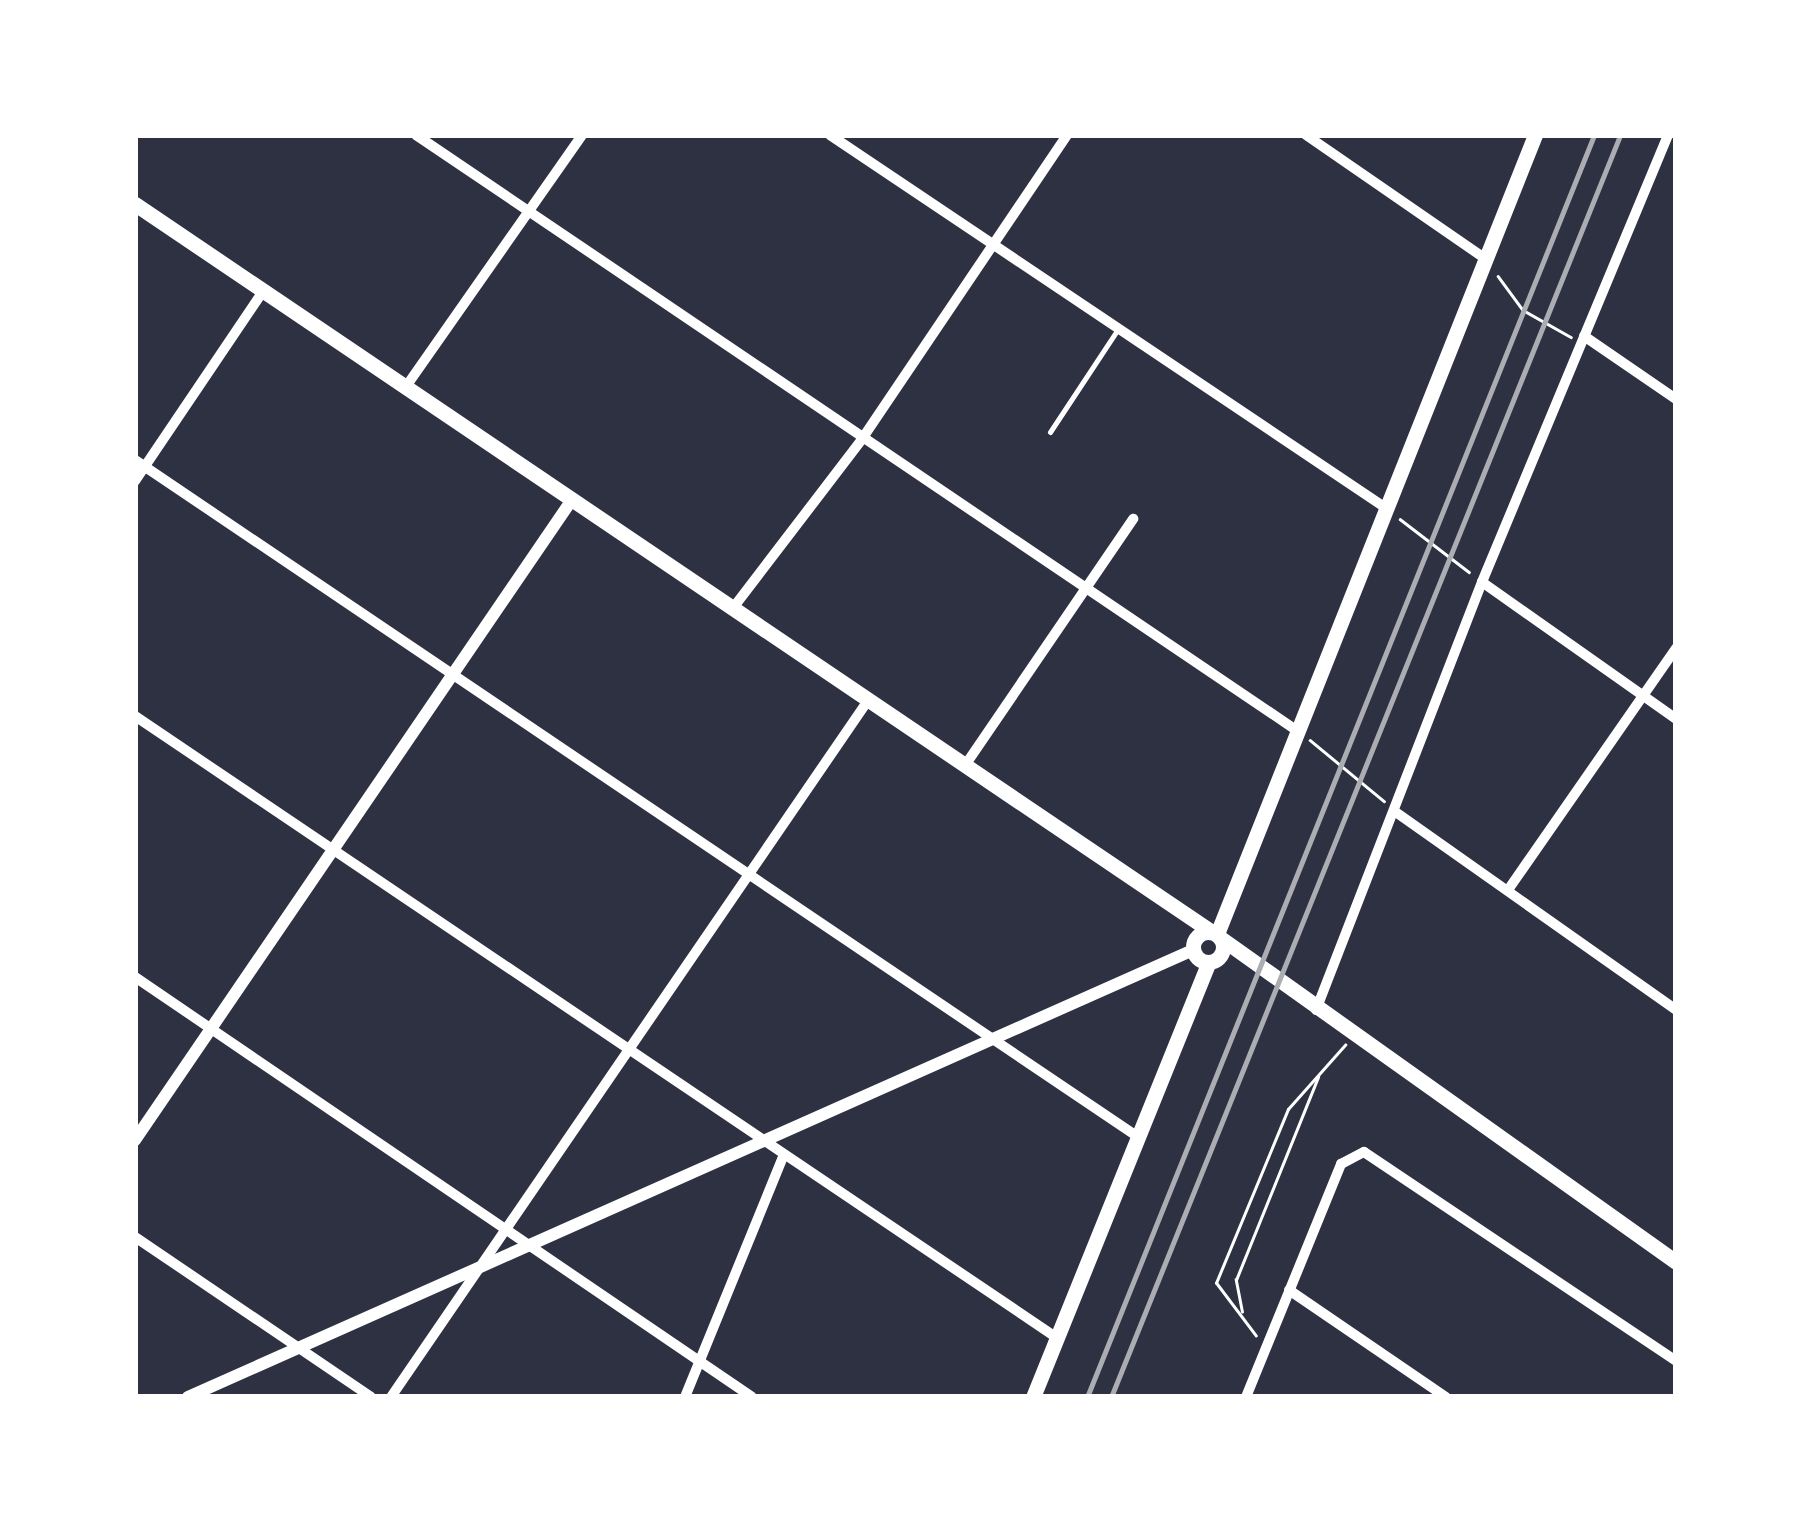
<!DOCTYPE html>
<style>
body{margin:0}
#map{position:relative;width:1811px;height:1532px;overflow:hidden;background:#2d3142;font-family:Barlow,sans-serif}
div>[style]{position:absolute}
.path>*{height:2.5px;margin:-1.25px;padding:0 1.25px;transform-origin:1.25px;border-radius:1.25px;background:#fff}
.service>*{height:5px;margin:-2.5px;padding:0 2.5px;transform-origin:2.5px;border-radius:2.5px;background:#fff}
.minor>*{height:10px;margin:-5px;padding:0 5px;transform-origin:5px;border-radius:5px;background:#fff}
.tertiary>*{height:12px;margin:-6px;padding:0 6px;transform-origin:6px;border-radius:6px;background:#fff}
.secondary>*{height:15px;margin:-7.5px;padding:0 7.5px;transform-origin:7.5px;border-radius:7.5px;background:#fff}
.secondary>.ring{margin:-7.5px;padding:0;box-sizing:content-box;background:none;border:15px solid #fff;border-radius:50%}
.rail>*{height:5px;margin:-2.5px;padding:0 2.5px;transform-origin:2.5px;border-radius:2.5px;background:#abadb3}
span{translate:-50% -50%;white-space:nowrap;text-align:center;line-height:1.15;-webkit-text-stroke:8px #fff;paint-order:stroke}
.frame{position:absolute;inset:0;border:138px solid #fff;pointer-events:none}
</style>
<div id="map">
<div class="path">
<i style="left:1498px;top:276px;width:42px;rotate:53.7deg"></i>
<i style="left:1523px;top:310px;width:55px;rotate:29.4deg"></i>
<i style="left:1400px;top:519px;width:87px;rotate:37.5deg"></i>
<i style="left:1310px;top:740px;width:96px;rotate:39.5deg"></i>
<i style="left:1242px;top:1312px;width:33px;rotate:-101deg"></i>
<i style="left:1236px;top:1280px;width:219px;rotate:-68deg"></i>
<i style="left:1256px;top:1336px;width:66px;rotate:-127deg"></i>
<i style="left:1216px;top:1283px;width:188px;rotate:-67.5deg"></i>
<i style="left:1288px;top:1109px;width:86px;rotate:-48.3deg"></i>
</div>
<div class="service">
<i style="left:1050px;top:432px;width:123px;rotate:-56.6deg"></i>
</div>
<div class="minor">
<i style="left:416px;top:135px;width:1062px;rotate:34.06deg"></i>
<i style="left:830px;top:135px;width:670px;rotate:33.86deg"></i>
<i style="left:1306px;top:135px;width:219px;rotate:34.6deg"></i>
<i style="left:1584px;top:336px;width:112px;rotate:34.4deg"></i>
<i style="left:405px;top:388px;width:309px;rotate:-55deg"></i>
<i style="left:135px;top:460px;width:1210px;rotate:34.02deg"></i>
<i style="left:135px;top:481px;width:229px;rotate:-56deg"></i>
<i style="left:1482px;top:582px;width:237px;rotate:35.2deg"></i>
<i style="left:733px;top:608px;width:213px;rotate:-52.6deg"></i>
<i style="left:862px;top:439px;width:367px;rotate:-56deg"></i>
<i style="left:135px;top:716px;width:1112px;rotate:34deg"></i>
<i style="left:966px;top:764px;width:297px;rotate:-55.7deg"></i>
<i style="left:1397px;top:813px;width:342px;rotate:35.2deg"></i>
<i style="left:1508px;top:890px;width:295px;rotate:-55.2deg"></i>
<i style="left:135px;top:977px;width:746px;rotate:34.24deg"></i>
<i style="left:1316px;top:1010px;width:459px;rotate:-68.8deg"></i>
<i style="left:1482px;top:582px;width:484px;rotate:-67.4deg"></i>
<i style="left:135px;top:1237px;width:285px;rotate:34.1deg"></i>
<i style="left:1289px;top:1290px;width:190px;rotate:34.3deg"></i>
<i style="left:391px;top:1397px;width:846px;rotate:-55.6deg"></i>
<i style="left:685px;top:1397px;width:262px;rotate:-67.8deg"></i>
<i style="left:1246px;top:1397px;width:252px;rotate:-67.8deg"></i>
<i style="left:1341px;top:1164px;width:26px;rotate:-28deg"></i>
<i style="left:1364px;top:1152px;width:376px;rotate:33.8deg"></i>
</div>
<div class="tertiary">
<i style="left:135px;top:1140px;width:774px;rotate:-55.69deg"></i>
<i style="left:188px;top:1397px;width:1100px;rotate:-23.98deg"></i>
</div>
<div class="secondary">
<i style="left:135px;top:204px;width:1300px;rotate:34.06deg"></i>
<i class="ring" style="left:1193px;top:932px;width:15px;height:15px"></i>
<i style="left:1217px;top:934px;width:860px;rotate:-68.3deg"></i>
<i style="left:1222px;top:939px;width:557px;rotate:35.43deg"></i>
<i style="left:1033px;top:1397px;width:469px;rotate:-68deg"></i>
</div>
<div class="rail">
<i style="left:1087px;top:1397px;width:1360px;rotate:-68.11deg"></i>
<i style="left:1111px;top:1397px;width:1361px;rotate:-68.03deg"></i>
</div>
<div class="frame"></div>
</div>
